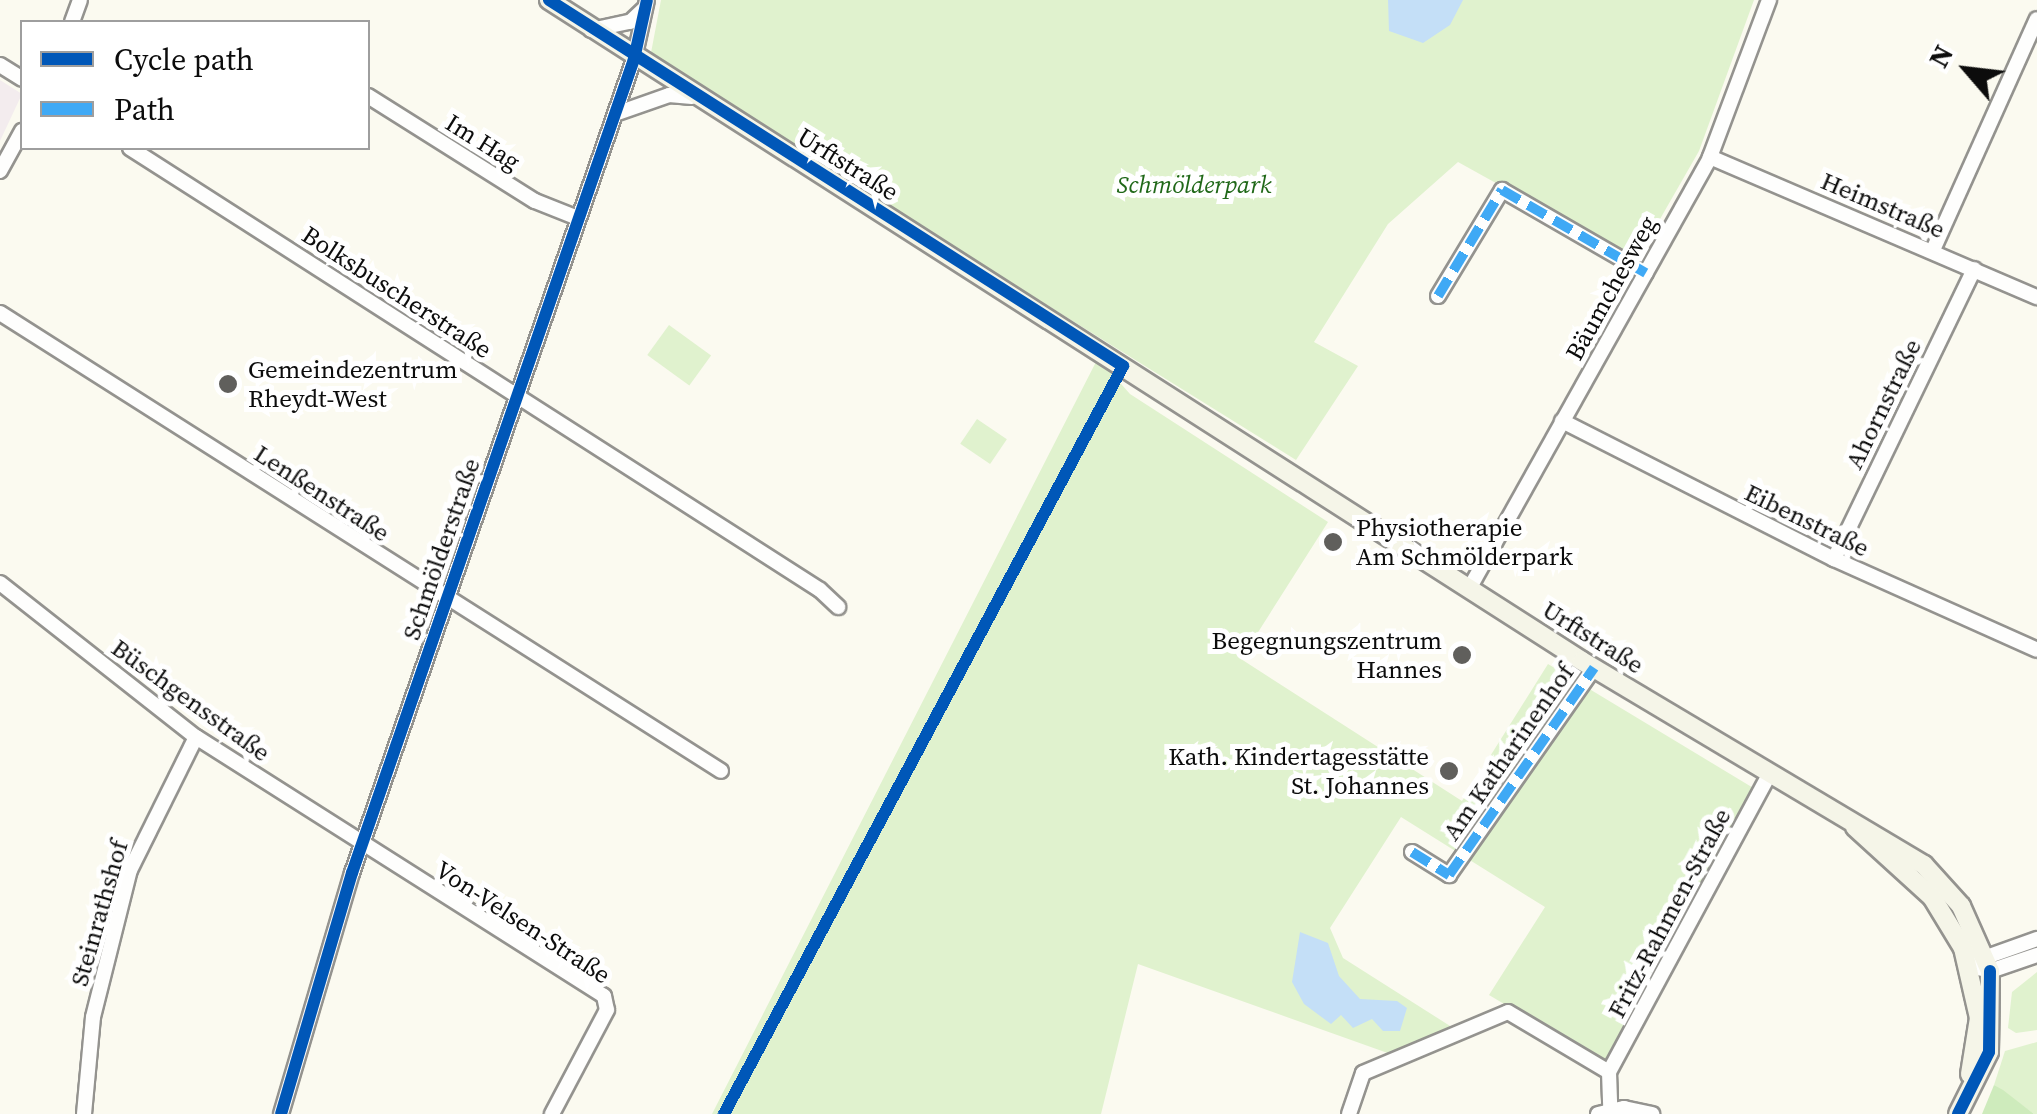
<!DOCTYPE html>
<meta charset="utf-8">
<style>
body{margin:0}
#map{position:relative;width:2037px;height:1114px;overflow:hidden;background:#fbfaf0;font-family:"Source Serif 4",serif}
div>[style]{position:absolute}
.industrial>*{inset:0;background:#f3ecee}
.green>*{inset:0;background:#e0f2ce;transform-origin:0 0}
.forest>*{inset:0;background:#ceebbc}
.water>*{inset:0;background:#c4dff7}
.roads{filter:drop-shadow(2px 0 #94938f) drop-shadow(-2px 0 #94938f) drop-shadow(0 2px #94938f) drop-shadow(0 -2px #94938f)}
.street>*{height:14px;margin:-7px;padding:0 7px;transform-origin:7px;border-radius:7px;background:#fefefd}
.secondary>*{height:18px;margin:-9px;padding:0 9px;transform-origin:9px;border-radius:9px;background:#f5f5e8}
.quiet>*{height:10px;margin-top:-5px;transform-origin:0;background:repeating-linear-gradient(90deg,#3fa9f5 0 20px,transparent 0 30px)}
.cycleway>*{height:12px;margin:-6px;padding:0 6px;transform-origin:6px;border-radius:6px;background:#0057b8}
.dots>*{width:28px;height:28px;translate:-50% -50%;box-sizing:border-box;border:5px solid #fff;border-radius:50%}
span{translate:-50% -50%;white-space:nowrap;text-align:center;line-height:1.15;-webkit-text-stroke:10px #fff;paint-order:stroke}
.street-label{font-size:25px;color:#0c0c0c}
.park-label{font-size:25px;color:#206818;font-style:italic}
.poi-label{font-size:25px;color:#0c0c0c}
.left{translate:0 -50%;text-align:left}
.right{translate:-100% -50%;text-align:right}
.legend{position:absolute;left:20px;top:20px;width:350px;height:130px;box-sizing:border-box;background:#fff;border:2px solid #9e9e9e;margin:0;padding:12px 18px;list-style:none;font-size:30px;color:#0c0c0c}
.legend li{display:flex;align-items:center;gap:20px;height:50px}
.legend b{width:50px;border:2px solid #9e9e9e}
.north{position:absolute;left:1917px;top:20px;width:100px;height:100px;-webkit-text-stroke:8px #fff;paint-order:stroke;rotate:298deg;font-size:28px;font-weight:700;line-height:40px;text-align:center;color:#0c0c0c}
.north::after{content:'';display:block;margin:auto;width:35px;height:45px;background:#0c0c0c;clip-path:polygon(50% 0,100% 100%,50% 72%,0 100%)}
</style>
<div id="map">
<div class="industrial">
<i style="clip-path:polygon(0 80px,22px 94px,0 141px)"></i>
</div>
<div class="green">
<i style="clip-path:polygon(661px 0,1754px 0,1699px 151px,1636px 261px,1458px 162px,1388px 224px,1314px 342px,1358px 366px,1296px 460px,650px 58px)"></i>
<i style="left:669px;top:325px;width:52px;height:37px;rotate:36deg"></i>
<i style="clip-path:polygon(1098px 358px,1130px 394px,1328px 522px,1241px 659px,1462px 801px,1548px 664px,1755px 789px,1607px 1065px,1489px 995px,1545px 907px,1401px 817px,1330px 928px,1343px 958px,1458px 1031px,1396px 1056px,1138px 964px,1101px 1114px,712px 1114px)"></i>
<i style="left:977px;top:419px;width:36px;height:30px;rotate:34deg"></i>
<i style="clip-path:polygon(2037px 972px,2037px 1030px,2016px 1033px,2008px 1028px,2012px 992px)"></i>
<i style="clip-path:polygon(2037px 1042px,2037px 1114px,2034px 1114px,1994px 1085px,2005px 1051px)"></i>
</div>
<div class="forest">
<i style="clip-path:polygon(1994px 1085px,2003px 1090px,2034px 1114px,1982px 1114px)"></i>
</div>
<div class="water">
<i style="clip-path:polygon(1388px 0,1463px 0,1450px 25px,1423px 43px,1389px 31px)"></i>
<i style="clip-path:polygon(1300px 932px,1328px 943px,1339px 976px,1360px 999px,1397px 1001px,1407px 1008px,1400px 1031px,1383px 1031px,1372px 1019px,1353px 1028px,1341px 1015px,1331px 1024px,1304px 1004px,1292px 982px)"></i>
</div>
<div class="roads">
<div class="street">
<i style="left:72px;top:22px;width:23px;rotate:-70deg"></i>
<i style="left:591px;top:30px;width:40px;rotate:-12deg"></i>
<i style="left:630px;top:22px;width:18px;rotate:-43deg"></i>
<i style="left:0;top:65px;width:26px;rotate:32deg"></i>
<i style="left:368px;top:96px;width:197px;rotate:32.2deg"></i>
<i style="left:535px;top:201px;width:46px;rotate:21.6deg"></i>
<i style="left:615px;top:114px;width:57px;rotate:-19.4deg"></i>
<i style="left:669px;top:95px;width:23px;rotate:5deg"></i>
<i style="left:130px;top:148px;width:819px;rotate:32.64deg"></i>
<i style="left:820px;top:590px;width:25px;rotate:43deg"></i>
<i style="left:1710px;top:157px;width:356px;rotate:23.2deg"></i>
<i style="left:0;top:171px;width:46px;rotate:-61.2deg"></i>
<i style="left:1933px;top:250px;width:253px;rotate:-65.8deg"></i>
<i style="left:1438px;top:296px;width:124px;rotate:-58.9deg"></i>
<i style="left:1502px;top:190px;width:166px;rotate:30deg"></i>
<i style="left:0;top:313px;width:854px;rotate:32.42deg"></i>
<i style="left:1562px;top:421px;width:305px;rotate:26.9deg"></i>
<i style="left:1834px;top:559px;width:222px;rotate:24.1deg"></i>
<i style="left:1834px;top:559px;width:322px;rotate:-64.2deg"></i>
<i style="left:0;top:583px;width:249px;rotate:38.2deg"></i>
<i style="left:196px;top:737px;width:483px;rotate:32.4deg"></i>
<i style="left:604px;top:996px;width:14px;rotate:78deg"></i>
<i style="left:607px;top:1010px;width:118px;rotate:117.9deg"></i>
<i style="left:1469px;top:589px;width:495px;rotate:-60.8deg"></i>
<i style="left:1710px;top:157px;width:168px;rotate:-69.4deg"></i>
<i style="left:1412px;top:852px;width:44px;rotate:31.9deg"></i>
<i style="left:1449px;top:875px;width:253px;rotate:-55deg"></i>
<i style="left:1978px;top:960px;width:63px;rotate:-19.6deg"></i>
<i style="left:1970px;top:966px;width:21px;rotate:14deg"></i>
<i style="left:1990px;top:971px;width:50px;rotate:-18.8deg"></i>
<i style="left:1609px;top:1072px;width:337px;rotate:-61.7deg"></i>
<i style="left:84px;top:1114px;width:97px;rotate:-84.7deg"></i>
<i style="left:93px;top:1017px;width:152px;rotate:-75.9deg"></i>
<i style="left:130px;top:870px;width:148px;rotate:-63.6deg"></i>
<i style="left:281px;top:1114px;width:251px;rotate:-73.6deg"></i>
<i style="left:352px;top:873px;width:861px;rotate:-70.89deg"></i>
<i style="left:634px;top:59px;width:60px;rotate:-77.6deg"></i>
<i style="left:1349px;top:1114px;width:43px;rotate:-71.1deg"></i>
<i style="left:1363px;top:1073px;width:157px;rotate:-22.8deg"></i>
<i style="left:1508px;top:1012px;width:117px;rotate:30.7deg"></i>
<i style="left:1609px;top:1072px;width:38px;rotate:88deg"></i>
<i style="left:1598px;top:1114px;width:27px;rotate:-13deg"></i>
<i style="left:1624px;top:1108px;width:29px;rotate:12deg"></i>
</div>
<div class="secondary">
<i style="left:549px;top:0;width:1226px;rotate:32.61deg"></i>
<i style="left:1582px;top:661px;width:398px;rotate:30.8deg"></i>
<i style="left:1924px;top:865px;width:55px;rotate:47.9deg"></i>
<i style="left:1961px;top:906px;width:71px;rotate:66deg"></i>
<i style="left:1990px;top:971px;width:81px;rotate:90.7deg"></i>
<i style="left:1989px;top:1052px;width:69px;rotate:116.6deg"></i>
<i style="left:1855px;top:827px;width:104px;rotate:42.3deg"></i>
<i style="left:1932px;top:897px;width:60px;rotate:58.7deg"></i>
<i style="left:1963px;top:948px;width:72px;rotate:77.1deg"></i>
<i style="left:1979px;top:1018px;width:57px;rotate:99.1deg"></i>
</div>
</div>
<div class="quiet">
<i style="left:1438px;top:296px;width:124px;rotate:-58.9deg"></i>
<i style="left:1502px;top:190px;width:166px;rotate:30deg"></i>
<i style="left:1412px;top:852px;width:44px;rotate:31.9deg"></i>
<i style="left:1449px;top:875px;width:253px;rotate:-55deg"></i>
</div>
<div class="cycleway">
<i style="left:549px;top:0;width:681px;rotate:32.52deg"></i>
<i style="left:1123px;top:366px;width:848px;rotate:118.08deg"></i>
<i style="left:281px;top:1114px;width:251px;rotate:-73.6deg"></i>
<i style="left:352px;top:873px;width:861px;rotate:-70.89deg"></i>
<i style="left:634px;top:59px;width:60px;rotate:-77.6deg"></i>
<i style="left:1958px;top:1114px;width:69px;rotate:-63.4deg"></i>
<i style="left:1989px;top:1052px;width:81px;rotate:-89.3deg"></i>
</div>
<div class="dots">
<i style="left:228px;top:384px;background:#605f5c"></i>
<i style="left:1333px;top:542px;background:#605f5c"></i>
<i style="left:1462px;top:655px;background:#605f5c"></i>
<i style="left:1449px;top:771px;background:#605f5c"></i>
</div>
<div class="street-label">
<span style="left:483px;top:142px;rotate:32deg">Im Hag</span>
<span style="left:848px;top:164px;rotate:32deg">Urftstraße</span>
<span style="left:1883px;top:205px;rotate:23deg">Heimstraße</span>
<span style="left:1611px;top:288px;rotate:-61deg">Bäumchesweg</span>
<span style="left:397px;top:292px;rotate:33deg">Bolksbuscherstraße</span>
<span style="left:1883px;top:404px;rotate:-64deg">Ahornstraße</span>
<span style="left:322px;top:493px;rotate:33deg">Lenßenstraße</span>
<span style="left:1807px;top:520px;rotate:26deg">Eibenstraße</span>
<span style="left:441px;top:549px;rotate:-71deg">Schmölderstraße</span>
<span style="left:1593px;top:637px;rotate:32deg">Urftstraße</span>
<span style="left:191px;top:700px;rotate:36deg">Büschgensstraße</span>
<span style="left:1508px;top:752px;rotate:-55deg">Am Katharinenhof</span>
<span style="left:99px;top:913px;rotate:-74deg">Steinrathshof</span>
<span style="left:1669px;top:913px;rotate:-62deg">Fritz-Rahmen-Straße</span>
<span style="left:523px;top:922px;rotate:33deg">Von-Velsen-Straße</span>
</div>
<div class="park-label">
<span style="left:1194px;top:184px">Schmölderpark</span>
</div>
<div class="poi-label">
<span class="left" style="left:248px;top:384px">Gemeindezentrum<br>Rheydt-West</span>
<span class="left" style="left:1356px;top:542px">Physiotherapie<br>Am Schmölderpark</span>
<span class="right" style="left:1442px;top:655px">Begegnungszentrum<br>Hannes</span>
<span class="right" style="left:1429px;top:771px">Kath. Kindertagesstätte<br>St. Johannes</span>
</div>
<ul class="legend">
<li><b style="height:12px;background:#0057b8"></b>Cycle path</li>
<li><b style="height:12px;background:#3fa9f5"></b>Path</li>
</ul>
<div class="north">N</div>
</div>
